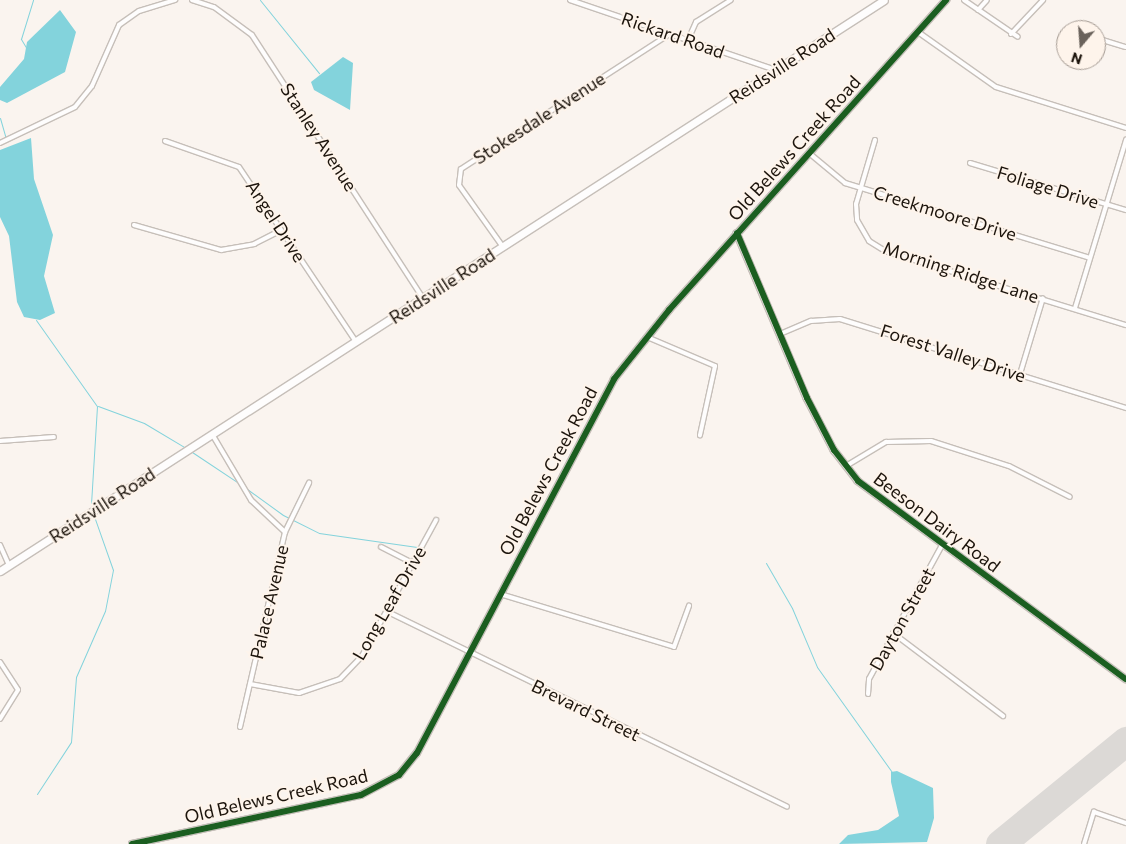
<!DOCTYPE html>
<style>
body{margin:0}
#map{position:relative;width:1126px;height:844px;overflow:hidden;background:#faf4ef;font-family:Commissioner,sans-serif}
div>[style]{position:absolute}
.water>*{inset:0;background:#83d3dc}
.stream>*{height:1px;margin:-0.5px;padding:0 0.5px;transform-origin:0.5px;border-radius:0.5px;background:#83d3dc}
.runway>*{height:29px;margin:-14.5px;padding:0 14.5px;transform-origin:14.5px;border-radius:14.5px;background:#dcd9d6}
.roads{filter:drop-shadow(1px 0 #c6bfb9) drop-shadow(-1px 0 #c6bfb9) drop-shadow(0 1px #c6bfb9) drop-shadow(0 -1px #c6bfb9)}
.street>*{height:4px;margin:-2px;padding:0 2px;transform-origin:2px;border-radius:2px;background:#fefdfd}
.secondary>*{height:5.5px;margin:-2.75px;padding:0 2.75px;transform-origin:2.75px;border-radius:2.75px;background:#fefdfd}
.highway>*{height:7px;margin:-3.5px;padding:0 3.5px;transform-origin:3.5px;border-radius:3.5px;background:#fefdfd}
.cycleway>*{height:6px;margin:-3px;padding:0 3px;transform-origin:3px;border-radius:3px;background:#1b5e20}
span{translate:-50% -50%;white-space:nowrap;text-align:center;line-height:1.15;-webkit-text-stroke:4px #fef4eb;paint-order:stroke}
.street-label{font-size:18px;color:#1c140c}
.north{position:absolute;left:1056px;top:20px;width:50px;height:50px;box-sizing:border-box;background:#fef4eb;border:1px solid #a49a92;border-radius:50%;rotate:198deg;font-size:14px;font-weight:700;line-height:20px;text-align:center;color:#1c140c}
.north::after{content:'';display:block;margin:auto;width:18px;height:22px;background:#6a625b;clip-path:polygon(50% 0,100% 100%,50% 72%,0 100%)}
</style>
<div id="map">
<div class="water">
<i style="clip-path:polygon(60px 10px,76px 32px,65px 72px,7px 103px,0 100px,0 87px,24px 59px,27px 42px)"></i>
<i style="clip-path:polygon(343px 57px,353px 63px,350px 110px,314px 90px,311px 82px)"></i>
<i style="clip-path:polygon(31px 138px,34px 179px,53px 235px,44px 276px,55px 313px,40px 320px,24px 317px,17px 302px,9px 236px,0 217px,0 150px)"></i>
<i style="clip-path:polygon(897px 771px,933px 788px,934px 818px,927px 842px,839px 844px,848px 835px,878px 830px,899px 816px,891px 782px,891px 772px)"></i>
</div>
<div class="stream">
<i style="left:260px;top:0;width:94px;rotate:51.1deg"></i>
<i style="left:27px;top:49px;width:12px;rotate:-121deg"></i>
<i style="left:21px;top:39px;width:41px;rotate:-72.9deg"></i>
<i style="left:0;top:118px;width:22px;rotate:74deg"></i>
<i style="left:36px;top:320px;width:105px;rotate:54.7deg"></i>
<i style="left:97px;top:406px;width:97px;rotate:93.5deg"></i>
<i style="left:98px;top:406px;width:49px;rotate:20.3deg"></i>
<i style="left:144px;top:423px;width:49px;rotate:30.8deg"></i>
<i style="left:192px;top:452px;width:58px;rotate:33.7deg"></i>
<i style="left:247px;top:489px;width:44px;rotate:35.8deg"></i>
<i style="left:283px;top:515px;width:40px;rotate:26.6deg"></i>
<i style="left:319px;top:533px;width:106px;rotate:8.1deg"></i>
<i style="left:766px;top:563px;width:52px;rotate:60deg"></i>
<i style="left:792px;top:608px;width:64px;rotate:67deg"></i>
<i style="left:817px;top:667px;width:129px;rotate:54.5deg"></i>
<i style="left:37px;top:794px;width:62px;rotate:-56.8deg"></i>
<i style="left:71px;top:742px;width:65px;rotate:-85.6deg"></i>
<i style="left:76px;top:677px;width:72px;rotate:-66.3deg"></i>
<i style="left:105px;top:611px;width:42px;rotate:-79deg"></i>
<i style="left:113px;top:570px;width:54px;rotate:-109.4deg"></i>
<i style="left:1003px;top:844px;width:83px;rotate:-36.2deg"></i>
<i style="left:1070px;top:795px;width:81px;rotate:-46deg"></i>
</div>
<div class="runway">
<i style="left:1000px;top:844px;width:163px;rotate:-39.3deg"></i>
</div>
<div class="roads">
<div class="street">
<i style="left:192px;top:0;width:23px;rotate:18deg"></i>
<i style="left:214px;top:7px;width:47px;rotate:36.4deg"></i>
<i style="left:252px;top:35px;width:314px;rotate:57deg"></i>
<i style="left:570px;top:0;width:218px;rotate:18.8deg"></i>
<i style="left:964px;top:0;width:65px;rotate:34.4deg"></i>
<i style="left:978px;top:10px;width:13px;rotate:-48deg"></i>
<i style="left:918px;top:32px;width:95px;rotate:35.2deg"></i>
<i style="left:996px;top:87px;width:136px;rotate:17.5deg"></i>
<i style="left:1011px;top:34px;width:47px;rotate:-46.7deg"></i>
<i style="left:1096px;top:38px;width:31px;rotate:17deg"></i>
<i style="left:688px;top:40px;width:20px;rotate:-66deg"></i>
<i style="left:696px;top:22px;width:41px;rotate:-32.2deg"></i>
<i style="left:875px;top:140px;width:67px;rotate:106.5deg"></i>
<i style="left:856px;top:204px;width:16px;rotate:86deg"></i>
<i style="left:857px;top:220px;width:24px;rotate:60deg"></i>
<i style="left:869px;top:241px;width:19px;rotate:32deg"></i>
<i style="left:885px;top:251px;width:252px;rotate:17.1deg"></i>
<i style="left:165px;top:141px;width:78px;rotate:19.4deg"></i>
<i style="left:239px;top:167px;width:211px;rotate:56.2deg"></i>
<i style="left:0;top:143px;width:83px;rotate:-25.6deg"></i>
<i style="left:75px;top:107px;width:27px;rotate:-51deg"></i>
<i style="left:92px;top:86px;width:67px;rotate:-66.1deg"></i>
<i style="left:119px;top:25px;width:24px;rotate:-35deg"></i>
<i style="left:139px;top:11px;width:38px;rotate:-17deg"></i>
<i style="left:809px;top:153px;width:47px;rotate:39.8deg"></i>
<i style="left:845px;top:183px;width:256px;rotate:17deg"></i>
<i style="left:970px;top:163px;width:163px;rotate:16.8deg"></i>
<i style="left:134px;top:225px;width:91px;rotate:16deg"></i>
<i style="left:221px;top:250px;width:34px;rotate:-10deg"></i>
<i style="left:254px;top:244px;width:30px;rotate:-27deg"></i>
<i style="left:503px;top:247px;width:76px;rotate:-125.4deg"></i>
<i style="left:459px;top:185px;width:16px;rotate:-83deg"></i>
<i style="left:461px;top:169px;width:249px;rotate:-32.9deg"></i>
<i style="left:1075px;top:308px;width:176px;rotate:-73.1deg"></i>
<i style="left:780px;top:334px;width:34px;rotate:-23deg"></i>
<i style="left:811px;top:321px;width:29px;rotate:-4deg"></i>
<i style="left:840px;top:319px;width:300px;rotate:17.3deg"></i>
<i style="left:647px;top:337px;width:74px;rotate:23.1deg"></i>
<i style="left:715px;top:366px;width:71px;rotate:102.3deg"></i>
<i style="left:1020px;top:374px;width:79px;rotate:-73.2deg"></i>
<i style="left:212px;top:434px;width:77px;rotate:59.4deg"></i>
<i style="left:251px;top:500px;width:47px;rotate:43.3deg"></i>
<i style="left:0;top:441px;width:54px;rotate:-4.2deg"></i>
<i style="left:846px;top:466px;width:47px;rotate:-31deg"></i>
<i style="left:886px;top:442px;width:45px;rotate:-1.3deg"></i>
<i style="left:931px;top:441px;width:82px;rotate:17.8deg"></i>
<i style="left:1009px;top:466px;width:68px;rotate:26.9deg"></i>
<i style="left:0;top:545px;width:22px;rotate:66deg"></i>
<i style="left:381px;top:547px;width:35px;rotate:27deg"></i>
<i style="left:500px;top:594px;width:182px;rotate:16.9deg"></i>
<i style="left:674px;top:647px;width:44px;rotate:-69.9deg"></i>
<i style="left:386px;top:611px;width:446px;rotate:26deg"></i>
<i style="left:893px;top:633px;width:138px;rotate:37deg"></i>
<i style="left:0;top:662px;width:33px;rotate:57deg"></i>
<i style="left:18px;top:690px;width:34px;rotate:122deg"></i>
<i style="left:250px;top:684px;width:50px;rotate:10.4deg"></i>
<i style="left:299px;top:693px;width:43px;rotate:-18.9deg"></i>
<i style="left:340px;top:679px;width:32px;rotate:-46deg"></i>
<i style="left:362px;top:656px;width:155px;rotate:-61.4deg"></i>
<i style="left:868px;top:694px;width:15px;rotate:-86deg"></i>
<i style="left:869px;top:679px;width:153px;rotate:-61.4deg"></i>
<i style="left:240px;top:727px;width:200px;rotate:-77deg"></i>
<i style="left:285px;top:532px;width:55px;rotate:-63.9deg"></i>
<i style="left:1084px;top:844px;width:34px;rotate:-73deg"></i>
<i style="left:1094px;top:812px;width:34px;rotate:19deg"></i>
</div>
<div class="secondary">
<i style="left:737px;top:233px;width:179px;rotate:67deg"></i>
<i style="left:807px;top:398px;width:59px;rotate:62.6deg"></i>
<i style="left:834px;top:450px;width:39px;rotate:52deg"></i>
<i style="left:858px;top:481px;width:333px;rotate:36.5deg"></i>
<i style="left:132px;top:844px;width:234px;rotate:-12.1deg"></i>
<i style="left:361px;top:795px;width:43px;rotate:-27.8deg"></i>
<i style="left:399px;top:775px;width:28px;rotate:-51deg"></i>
<i style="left:417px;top:753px;width:423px;rotate:-62.2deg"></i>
<i style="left:614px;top:379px;width:88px;rotate:-51.4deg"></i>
<i style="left:669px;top:310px;width:416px;rotate:-48.2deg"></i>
</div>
<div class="highway">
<i style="left:0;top:571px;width:1052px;rotate:-32.86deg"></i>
</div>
</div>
<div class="cycleway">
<i style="left:737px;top:233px;width:179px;rotate:67deg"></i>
<i style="left:807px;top:398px;width:59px;rotate:62.6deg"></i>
<i style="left:834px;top:450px;width:39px;rotate:52deg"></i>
<i style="left:858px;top:481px;width:333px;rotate:36.5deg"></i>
<i style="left:132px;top:844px;width:234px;rotate:-12.1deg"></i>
<i style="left:361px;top:795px;width:43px;rotate:-27.8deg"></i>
<i style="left:399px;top:775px;width:28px;rotate:-51deg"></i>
<i style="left:417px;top:753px;width:423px;rotate:-62.2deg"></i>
<i style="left:614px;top:379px;width:88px;rotate:-51.4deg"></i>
<i style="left:669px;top:310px;width:416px;rotate:-48.2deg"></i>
</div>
<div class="street-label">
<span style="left:673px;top:35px;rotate:19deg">Rickard Road</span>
<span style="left:782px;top:66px;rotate:-33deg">Reidsville Road</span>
<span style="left:539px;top:118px;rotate:-33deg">Stokesdale Avenue</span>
<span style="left:319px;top:137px;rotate:57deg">Stanley Avenue</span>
<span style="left:794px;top:148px;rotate:-48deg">Old Belews Creek Road</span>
<span style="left:1048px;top:187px;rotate:17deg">Foliage Drive</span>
<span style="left:945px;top:213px;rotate:17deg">Creekmoore Drive</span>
<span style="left:276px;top:221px;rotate:57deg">Angel Drive</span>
<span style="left:961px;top:272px;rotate:18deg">Morning Ridge Lane</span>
<span style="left:442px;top:286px;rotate:-33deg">Reidsville Road</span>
<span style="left:953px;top:353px;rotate:18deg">Forest Valley Drive</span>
<span style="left:548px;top:471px;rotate:-62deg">Old Belews Creek Road</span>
<span style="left:102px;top:505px;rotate:-33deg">Reidsville Road</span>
<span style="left:937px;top:522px;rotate:37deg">Beeson Dairy Road</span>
<span style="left:269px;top:602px;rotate:-77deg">Palace Avenue</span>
<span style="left:389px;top:603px;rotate:-60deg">Long Leaf Drive</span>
<span style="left:902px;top:619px;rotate:-61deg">Dayton Street</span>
<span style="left:586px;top:710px;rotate:26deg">Brevard Street</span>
<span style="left:276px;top:796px;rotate:-13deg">Old Belews Creek Road</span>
</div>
<div class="north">N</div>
</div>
